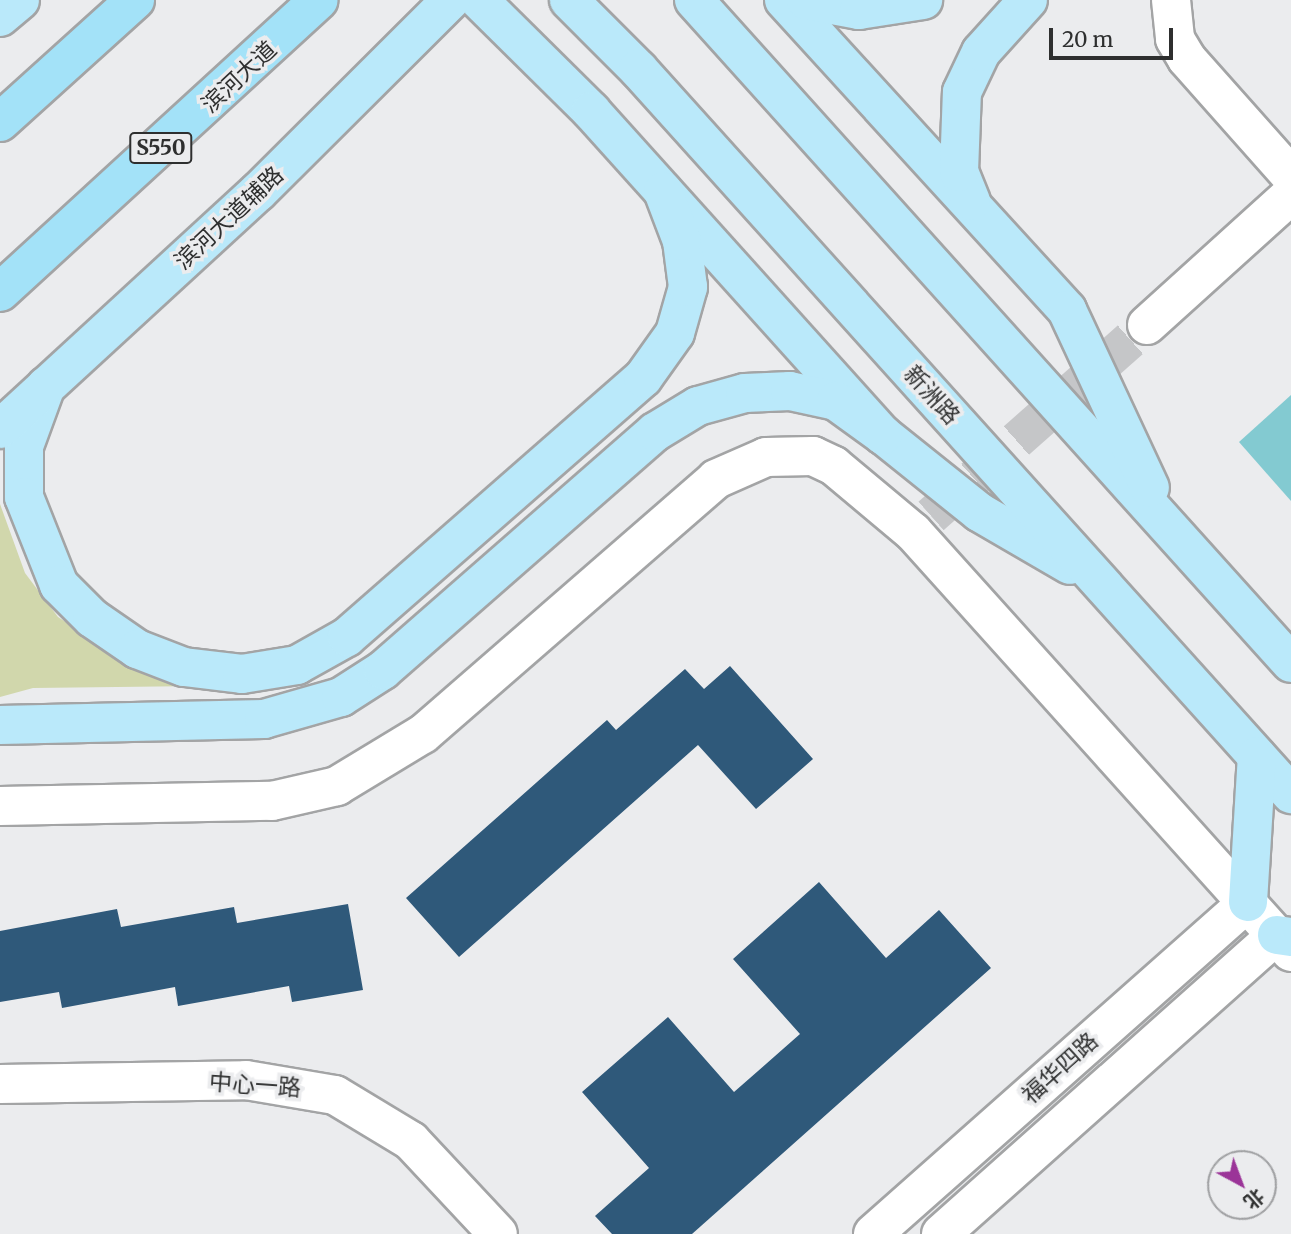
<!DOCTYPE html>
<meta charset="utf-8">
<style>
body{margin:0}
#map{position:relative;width:1291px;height:1234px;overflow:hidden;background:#ebecee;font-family:Merriweather,"Noto Sans SC",serif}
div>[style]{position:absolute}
.green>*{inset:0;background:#d1d7ac}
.water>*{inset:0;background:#83cad1}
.building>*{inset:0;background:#2f597a}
.minor-tunnel>*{height:38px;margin-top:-19px;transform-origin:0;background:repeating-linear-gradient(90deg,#c5c6c8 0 38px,transparent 0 57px)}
.roads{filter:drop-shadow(2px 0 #a3a4a5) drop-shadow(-2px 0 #a3a4a5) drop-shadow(0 2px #a3a4a5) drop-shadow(0 -2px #a3a4a5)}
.minor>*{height:38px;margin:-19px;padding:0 19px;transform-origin:19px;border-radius:19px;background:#fff}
.tertiary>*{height:38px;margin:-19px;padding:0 19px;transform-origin:19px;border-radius:19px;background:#fff}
.primary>*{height:38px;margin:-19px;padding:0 19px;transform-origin:19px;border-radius:19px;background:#bae9fa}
.trunk>*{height:38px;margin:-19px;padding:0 19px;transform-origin:19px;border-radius:19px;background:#a3e2f8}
span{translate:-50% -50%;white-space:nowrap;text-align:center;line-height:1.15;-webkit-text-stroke:7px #ebecee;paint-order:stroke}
.shield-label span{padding:2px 5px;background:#ebecee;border:2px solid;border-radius:5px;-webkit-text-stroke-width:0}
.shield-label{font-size:21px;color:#2e2f2f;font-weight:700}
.street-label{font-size:23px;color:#2e2f2f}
.north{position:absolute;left:1207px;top:1150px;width:70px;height:70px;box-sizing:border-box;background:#ebecee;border:2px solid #9fa0a2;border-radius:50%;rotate:139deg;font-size:19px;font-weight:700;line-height:28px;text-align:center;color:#2e2f2f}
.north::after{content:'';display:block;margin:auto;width:24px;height:32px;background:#9b3498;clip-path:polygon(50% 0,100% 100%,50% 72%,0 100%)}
.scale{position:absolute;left:1049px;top:28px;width:124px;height:32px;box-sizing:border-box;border:4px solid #2e2f2f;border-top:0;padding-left:9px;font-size:21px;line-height:24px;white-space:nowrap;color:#2e2f2f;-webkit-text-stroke:5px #ebecee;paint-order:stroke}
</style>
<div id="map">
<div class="green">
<i style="clip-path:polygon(0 504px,25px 573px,58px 617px,140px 670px,200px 686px,33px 688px,0 697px)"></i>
</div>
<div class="water">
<i style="clip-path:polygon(1291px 395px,1291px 501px,1239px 442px)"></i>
</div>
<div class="building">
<i style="clip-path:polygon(730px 666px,813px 759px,756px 809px,698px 745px,459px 957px,406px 898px,607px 720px,616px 730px,685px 669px,704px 689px)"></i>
<i style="clip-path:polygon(819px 882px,886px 958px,939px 910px,991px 968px,692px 1234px,612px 1234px,595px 1216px,649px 1168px,582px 1092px,668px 1017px,734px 1092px,800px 1034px,733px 959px)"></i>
<i style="clip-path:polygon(348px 904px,363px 990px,292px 1002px,289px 986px,178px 1006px,175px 987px,62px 1008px,59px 992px,0 1002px,0 931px,117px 909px,121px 927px,234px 907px,237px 923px)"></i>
</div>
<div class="minor-tunnel">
<i style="left:931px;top:516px;width:288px;rotate:-41.5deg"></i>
</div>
<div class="roads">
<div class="minor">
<i style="left:1171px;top:0;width:39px;rotate:84deg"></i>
<i style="left:1175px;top:39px;width:23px;rotate:59deg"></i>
<i style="left:1187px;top:59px;width:157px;rotate:48.4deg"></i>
<i style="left:1147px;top:325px;width:194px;rotate:-42.1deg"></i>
<i style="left:0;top:806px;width:272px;rotate:-1.1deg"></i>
<i style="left:272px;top:801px;width:67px;rotate:-13deg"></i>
<i style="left:337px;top:786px;width:100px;rotate:-31.2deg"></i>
<i style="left:423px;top:734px;width:388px;rotate:-41deg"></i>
<i style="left:716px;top:479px;width:55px;rotate:-23.7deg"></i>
<i style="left:766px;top:457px;width:47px;rotate:-1.2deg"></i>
<i style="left:813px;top:456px;width:23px;rotate:25deg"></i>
<i style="left:834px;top:466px;width:103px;rotate:39.9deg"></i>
<i style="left:913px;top:532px;width:565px;rotate:48.01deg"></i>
<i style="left:0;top:1084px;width:246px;rotate:-0.9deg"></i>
<i style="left:246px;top:1080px;width:90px;rotate:9.6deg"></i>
<i style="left:335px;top:1095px;width:89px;rotate:31.2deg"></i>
<i style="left:411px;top:1141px;width:127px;rotate:46.9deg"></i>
</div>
<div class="tertiary">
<i style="left:873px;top:1234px;width:501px;rotate:-41.52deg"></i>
<i style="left:941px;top:1234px;width:450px;rotate:-41.7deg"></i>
</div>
<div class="primary">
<i style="left:479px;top:0;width:158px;rotate:44.7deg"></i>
<i style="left:591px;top:111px;width:436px;rotate:48deg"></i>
<i style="left:883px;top:435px;width:123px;rotate:38.7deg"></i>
<i style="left:979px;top:512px;width:105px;rotate:30.2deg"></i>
<i style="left:569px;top:0;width:98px;rotate:45deg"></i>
<i style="left:638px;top:69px;width:976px;rotate:47.99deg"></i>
<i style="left:694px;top:0;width:892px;rotate:48deg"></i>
<i style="left:784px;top:0;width:420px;rotate:47.6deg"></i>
<i style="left:1067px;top:310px;width:196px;rotate:65deg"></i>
<i style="left:806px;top:0;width:54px;rotate:10.7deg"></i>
<i style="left:859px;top:10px;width:65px;rotate:-8.9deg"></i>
<i style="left:0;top:17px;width:26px;rotate:-40deg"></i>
<i style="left:971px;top:201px;width:31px;rotate:-112deg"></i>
<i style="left:959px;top:172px;width:80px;rotate:-87.9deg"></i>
<i style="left:962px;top:92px;width:44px;rotate:-64.6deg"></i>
<i style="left:981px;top:52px;width:70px;rotate:-47.9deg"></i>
<i style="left:46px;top:386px;width:64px;rotate:110.1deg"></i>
<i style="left:24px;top:446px;width:51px;rotate:90deg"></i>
<i style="left:24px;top:497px;width:95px;rotate:68.3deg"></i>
<i style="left:59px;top:585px;width:47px;rotate:45deg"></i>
<i style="left:92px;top:618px;width:55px;rotate:34.6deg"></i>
<i style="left:137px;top:649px;width:50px;rotate:21deg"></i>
<i style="left:184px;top:667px;width:58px;rotate:6.9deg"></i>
<i style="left:242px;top:674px;width:56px;rotate:-9.3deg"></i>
<i style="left:297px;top:665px;width:57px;rotate:-29.2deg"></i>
<i style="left:347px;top:637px;width:393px;rotate:-41.2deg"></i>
<i style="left:643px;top:378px;width:55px;rotate:-54.6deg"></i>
<i style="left:675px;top:333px;width:48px;rotate:-74.2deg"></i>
<i style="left:688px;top:287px;width:46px;rotate:-97.4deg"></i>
<i style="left:682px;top:241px;width:53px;rotate:-110.8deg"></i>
<i style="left:0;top:429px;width:350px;rotate:-42.6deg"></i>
<i style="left:258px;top:192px;width:272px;rotate:-44.9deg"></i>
<i style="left:0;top:725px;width:264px;rotate:-1.3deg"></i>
<i style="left:264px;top:719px;width:80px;rotate:-15.9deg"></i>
<i style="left:341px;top:697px;width:50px;rotate:-32.7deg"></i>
<i style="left:383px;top:670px;width:361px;rotate:-41.2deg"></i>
<i style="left:655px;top:432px;width:50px;rotate:-31.2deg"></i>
<i style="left:698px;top:406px;width:49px;rotate:-15.5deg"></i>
<i style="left:745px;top:393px;width:45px;rotate:-2.5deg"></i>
<i style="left:790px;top:391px;width:47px;rotate:12.3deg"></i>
<i style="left:836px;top:401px;width:58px;rotate:35.9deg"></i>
<i style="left:1248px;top:902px;width:146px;rotate:-86.5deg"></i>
<i style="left:1277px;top:935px;width:14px;rotate:8deg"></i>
</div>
<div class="trunk">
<i style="left:0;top:122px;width:182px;rotate:-42.1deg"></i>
<i style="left:0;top:292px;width:432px;rotate:-42.5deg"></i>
</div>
</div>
<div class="shield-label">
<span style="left:161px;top:148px">S550</span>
</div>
<div class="street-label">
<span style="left:239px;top:77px;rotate:-43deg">滨河大道</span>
<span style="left:229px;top:218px;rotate:-43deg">滨河大道辅路</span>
<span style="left:932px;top:395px;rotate:48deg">新洲路</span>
<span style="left:1060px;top:1068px;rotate:-42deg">福华四路</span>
<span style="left:255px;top:1085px;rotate:4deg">中心一路</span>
</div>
<div class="north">北</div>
<div class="scale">20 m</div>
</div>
